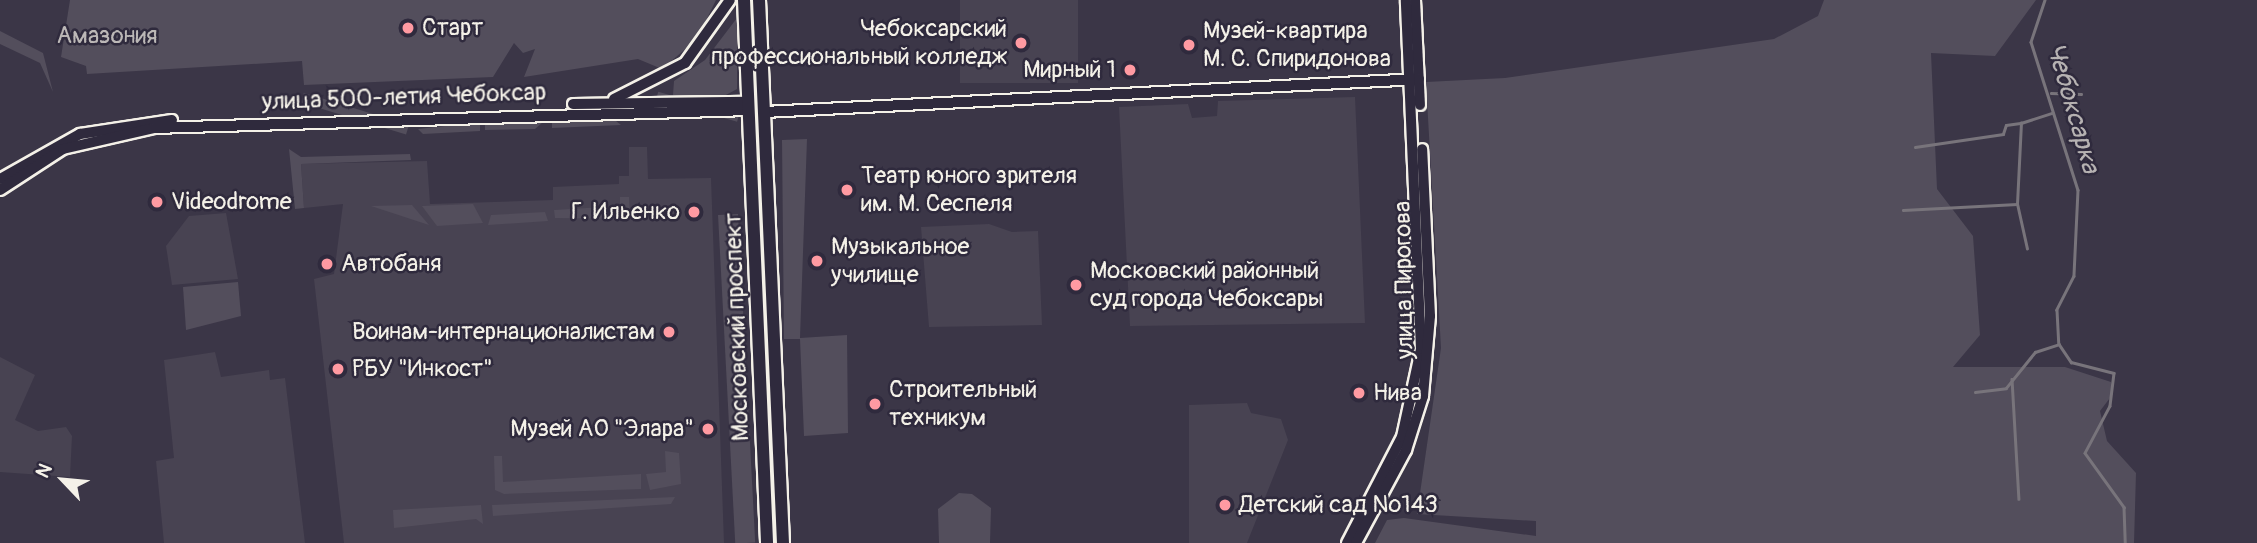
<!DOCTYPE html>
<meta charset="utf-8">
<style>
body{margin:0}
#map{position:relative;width:2257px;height:543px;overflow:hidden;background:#3b3647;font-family:Pangolin,sans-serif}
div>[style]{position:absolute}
.built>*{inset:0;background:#484352;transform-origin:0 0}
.green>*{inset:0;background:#534e5c;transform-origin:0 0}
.stream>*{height:2.5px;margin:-1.25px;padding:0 1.25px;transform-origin:1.25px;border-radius:1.25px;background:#78747b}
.roads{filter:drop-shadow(2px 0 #f4f1e8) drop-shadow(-2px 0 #f4f1e8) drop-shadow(0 2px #f4f1e8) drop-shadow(0 -2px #f4f1e8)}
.secondary>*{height:10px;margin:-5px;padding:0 5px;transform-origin:5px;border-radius:5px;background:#2f2a3d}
.primary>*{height:12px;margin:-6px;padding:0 6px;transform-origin:6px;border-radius:6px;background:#2f2a3d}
.dots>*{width:19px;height:19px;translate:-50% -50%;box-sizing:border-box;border:4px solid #2f2a3d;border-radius:50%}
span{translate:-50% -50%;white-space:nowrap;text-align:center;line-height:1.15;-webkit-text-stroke:5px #2f2a3d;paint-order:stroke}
.poi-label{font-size:24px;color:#f4f1e8}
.left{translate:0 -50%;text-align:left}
.right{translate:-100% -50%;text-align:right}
.park-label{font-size:24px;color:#bcb8b7}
.street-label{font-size:24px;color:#f4f1e8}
.water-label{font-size:26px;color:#b6b2b2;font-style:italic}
.north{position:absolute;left:28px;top:445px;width:70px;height:70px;-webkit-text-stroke:5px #2f2a3d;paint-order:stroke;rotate:296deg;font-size:19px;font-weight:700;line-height:28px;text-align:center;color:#f4f1e8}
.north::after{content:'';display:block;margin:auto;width:24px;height:32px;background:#f4f1e8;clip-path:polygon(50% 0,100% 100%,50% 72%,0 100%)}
</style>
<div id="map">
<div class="built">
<i style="left:960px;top:0;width:118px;height:83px"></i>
<i style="clip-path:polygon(1355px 97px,1365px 323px,1130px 326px,1119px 107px,1188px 104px,1192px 118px,1217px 116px,1218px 101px)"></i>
<i style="clip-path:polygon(629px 147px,647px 147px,648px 179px,711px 178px,724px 543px,344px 543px,314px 279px,334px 274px,343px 204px,304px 208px,301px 164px,427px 161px,430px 204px,553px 200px,553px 187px,619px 184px,619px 176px,629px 176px)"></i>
<i style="clip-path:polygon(226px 213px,238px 279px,172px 285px,166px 246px,189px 216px)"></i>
<i style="clip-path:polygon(989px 224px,1012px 232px,1038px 231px,1042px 325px,929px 327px,921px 227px)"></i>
<i style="clip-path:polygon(215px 352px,221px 377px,269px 370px,270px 380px,285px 378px,305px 543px,164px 543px,156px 461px,174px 458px,164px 360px)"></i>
<i style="clip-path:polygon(0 357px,35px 375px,15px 420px,38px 431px,66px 427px,72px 436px,70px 477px,0 472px)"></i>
<i style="clip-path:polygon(1247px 403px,1251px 413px,1281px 419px,1288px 440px,1247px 543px,1189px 543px,1189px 405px)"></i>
</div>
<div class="green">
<i style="clip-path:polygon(70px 0,716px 0,697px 39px,662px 69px,638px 59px,524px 77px,535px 49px,523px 53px,514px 43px,493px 77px,304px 85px,302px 61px,87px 74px,86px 66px,61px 57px)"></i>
<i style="clip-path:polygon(1824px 0,2036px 0,1995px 56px,1931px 53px,1937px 189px,1973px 236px,1980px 335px,1953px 367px,2065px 367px,2111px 382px,2113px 394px,2100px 411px,2107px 441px,2136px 473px,2134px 543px,1375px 543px,1387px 520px,1404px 518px,1536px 536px,1536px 521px,1417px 514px,1441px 348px,1426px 82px,1505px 78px,1774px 39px,1818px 16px)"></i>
<i style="clip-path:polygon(737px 18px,737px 89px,724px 96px,673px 95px,674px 81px,705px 60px)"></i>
<i style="clip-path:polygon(0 31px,43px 53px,53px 92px,40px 63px,0 44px)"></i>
<i style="left:739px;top:115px;width:7px;height:84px;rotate:106deg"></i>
<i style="clip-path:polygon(611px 117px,621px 125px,552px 128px,552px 118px)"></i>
<i style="clip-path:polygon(759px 121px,777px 543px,774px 543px)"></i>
<i style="clip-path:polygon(480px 122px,480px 131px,423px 134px,418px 129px)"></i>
<i style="clip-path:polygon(485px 122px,543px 120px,543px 122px,535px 129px,485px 130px)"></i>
<i style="left:409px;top:125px;width:10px;height:110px;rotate:107deg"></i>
<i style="clip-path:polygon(807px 139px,800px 338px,847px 335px,848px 433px,804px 436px,800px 339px,784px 339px,782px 140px)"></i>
<i style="clip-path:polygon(289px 149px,301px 157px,410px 154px,411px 160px,301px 164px,304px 208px,295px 209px)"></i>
<i style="clip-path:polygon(620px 197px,629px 197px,630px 219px,555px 218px,554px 210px,620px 206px)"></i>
<i style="clip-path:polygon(473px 204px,483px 223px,437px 226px,422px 206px)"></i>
<i style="clip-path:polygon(412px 205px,429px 225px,371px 206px)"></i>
<i style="clip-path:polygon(545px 212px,548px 221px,488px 225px,491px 215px)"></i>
<i style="left:738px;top:214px;width:329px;height:20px;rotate:87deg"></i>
<i style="clip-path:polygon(238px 282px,241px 316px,186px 330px,183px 287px)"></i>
<i style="clip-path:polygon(665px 451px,679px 453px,681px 484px,650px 490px,646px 474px,666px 472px)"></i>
<i style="clip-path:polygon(494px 456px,502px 456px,503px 482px,641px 474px,641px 489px,504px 494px,495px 490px)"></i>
<i style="clip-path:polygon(959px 493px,972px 494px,991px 508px,990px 543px,939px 543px,938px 509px)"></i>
<i style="clip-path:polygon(675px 497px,671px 504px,493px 516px,492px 505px)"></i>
<i style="clip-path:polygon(481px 505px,483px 524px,476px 519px,394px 528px,393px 510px)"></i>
</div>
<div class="stream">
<i style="left:2045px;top:0;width:44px;rotate:108.4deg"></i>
<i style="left:2031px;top:42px;width:155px;rotate:72.4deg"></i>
<i style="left:2078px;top:190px;width:86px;rotate:92.7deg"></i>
<i style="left:2074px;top:276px;width:38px;rotate:117deg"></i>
<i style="left:2057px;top:310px;width:34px;rotate:87deg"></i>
<i style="left:2059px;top:344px;width:22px;rotate:56deg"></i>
<i style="left:2071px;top:362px;width:44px;rotate:14.3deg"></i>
<i style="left:2114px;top:373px;width:33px;rotate:97deg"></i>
<i style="left:2110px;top:406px;width:53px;rotate:118deg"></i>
<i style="left:2085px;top:453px;width:67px;rotate:54.2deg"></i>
<i style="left:2124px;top:507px;width:36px;rotate:88deg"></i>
<i style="left:2051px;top:93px;width:30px;rotate:2deg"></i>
<i style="left:1915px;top:147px;width:89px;rotate:-8.4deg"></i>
<i style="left:2003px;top:134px;width:9px;rotate:-72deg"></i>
<i style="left:2006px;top:125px;width:14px;rotate:-8deg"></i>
<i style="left:1903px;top:210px;width:114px;rotate:-3deg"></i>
<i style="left:2027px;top:249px;width:46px;rotate:-102.5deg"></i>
<i style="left:2017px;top:204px;width:81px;rotate:-87.2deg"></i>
<i style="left:2021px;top:123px;width:33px;rotate:-18deg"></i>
<i style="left:2012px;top:379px;width:120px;rotate:86.7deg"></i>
<i style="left:1975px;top:392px;width:31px;rotate:-7deg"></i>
<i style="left:2006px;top:388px;width:46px;rotate:-51.1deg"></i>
<i style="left:2035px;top:352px;width:25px;rotate:-18deg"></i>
</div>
<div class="roads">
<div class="secondary">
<i style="left:1415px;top:0;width:105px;rotate:87.3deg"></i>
<i style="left:614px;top:99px;width:80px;rotate:-26.9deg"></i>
<i style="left:685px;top:63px;width:77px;rotate:-54.5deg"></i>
<i style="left:573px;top:104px;width:175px;rotate:-0.7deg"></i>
<i style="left:764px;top:112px;width:656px;rotate:-2.88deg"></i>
<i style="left:0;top:179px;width:92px;rotate:-29.4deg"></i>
<i style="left:80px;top:134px;width:93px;rotate:-8.7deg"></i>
<i style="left:0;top:190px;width:75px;rotate:-33.1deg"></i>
<i style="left:63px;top:149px;width:93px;rotate:-13deg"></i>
<i style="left:154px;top:128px;width:595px;rotate:-1.73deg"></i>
<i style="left:1347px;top:543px;width:119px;rotate:-62.6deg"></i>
<i style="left:1402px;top:437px;width:90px;rotate:-77.8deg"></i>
<i style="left:1421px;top:349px;width:349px;rotate:-92.5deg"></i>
<i style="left:1356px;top:543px;width:106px;rotate:-61.7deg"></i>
<i style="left:1406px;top:450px;width:57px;rotate:-72.5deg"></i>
<i style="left:1423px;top:396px;width:80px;rotate:-85deg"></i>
<i style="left:1430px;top:316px;width:167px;rotate:-92.7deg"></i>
</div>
<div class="primary">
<i style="left:744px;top:0;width:543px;rotate:87.57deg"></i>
<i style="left:759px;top:0;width:544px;rotate:87.47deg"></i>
</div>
</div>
<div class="dots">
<i style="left:408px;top:28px;background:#ff9aa2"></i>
<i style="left:1021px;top:43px;background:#ff9aa2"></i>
<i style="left:1189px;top:45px;background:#ff9aa2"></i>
<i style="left:1130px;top:70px;background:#ff9aa2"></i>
<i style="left:847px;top:190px;background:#ff9aa2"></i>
<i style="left:157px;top:202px;background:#ff9aa2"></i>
<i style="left:694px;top:212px;background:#ff9aa2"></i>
<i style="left:817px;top:261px;background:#ff9aa2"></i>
<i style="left:327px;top:264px;background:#ff9aa2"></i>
<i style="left:1076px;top:285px;background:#ff9aa2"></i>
<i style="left:669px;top:332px;background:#ff9aa2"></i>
<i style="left:338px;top:369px;background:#ff9aa2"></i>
<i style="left:1359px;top:393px;background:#ff9aa2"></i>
<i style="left:875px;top:404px;background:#ff9aa2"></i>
<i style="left:708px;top:429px;background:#ff9aa2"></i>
<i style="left:1225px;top:505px;background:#ff9aa2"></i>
</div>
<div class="poi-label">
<span class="left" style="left:422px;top:28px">Старт</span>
<span class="right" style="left:1007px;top:43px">Чебоксарский<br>профессиональный колледж</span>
<span class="left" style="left:1203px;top:45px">Музей-квартира<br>М. С. Спиридонова</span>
<span class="right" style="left:1116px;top:70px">Мирный 1</span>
<span class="left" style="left:861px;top:190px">Театр юного зрителя<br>им. М. Сеспеля</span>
<span class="left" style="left:171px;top:202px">Videodrome</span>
<span class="right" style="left:680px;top:212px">Г. Ильенко</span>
<span class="left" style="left:831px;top:261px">Музыкальное<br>училище</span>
<span class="left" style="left:341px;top:264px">Автобаня</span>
<span class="left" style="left:1090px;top:285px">Московский районный<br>суд города Чебоксары</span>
<span class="right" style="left:655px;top:332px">Воинам-интернационалистам</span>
<span class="left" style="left:352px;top:369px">РБУ "Инкост"</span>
<span class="left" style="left:889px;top:404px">Строительный<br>техникум</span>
<span class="left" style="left:1373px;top:393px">Нива</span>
<span class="right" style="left:694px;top:429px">Музей АО "Элара"</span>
<span class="left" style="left:1239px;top:505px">Детский сад №143</span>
</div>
<div class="park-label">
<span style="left:107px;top:36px">Амазония</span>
</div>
<div class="street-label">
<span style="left:404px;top:97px;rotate:-2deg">улица 500-летия Чебоксар</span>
<span style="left:1404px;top:280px;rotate:-91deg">улица Пирогова</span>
<span style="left:737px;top:327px;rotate:-92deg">Московский проспект</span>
</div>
<div class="water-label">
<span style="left:2072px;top:108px;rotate:74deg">Чебоксарка</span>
</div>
<div class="north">N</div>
</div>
